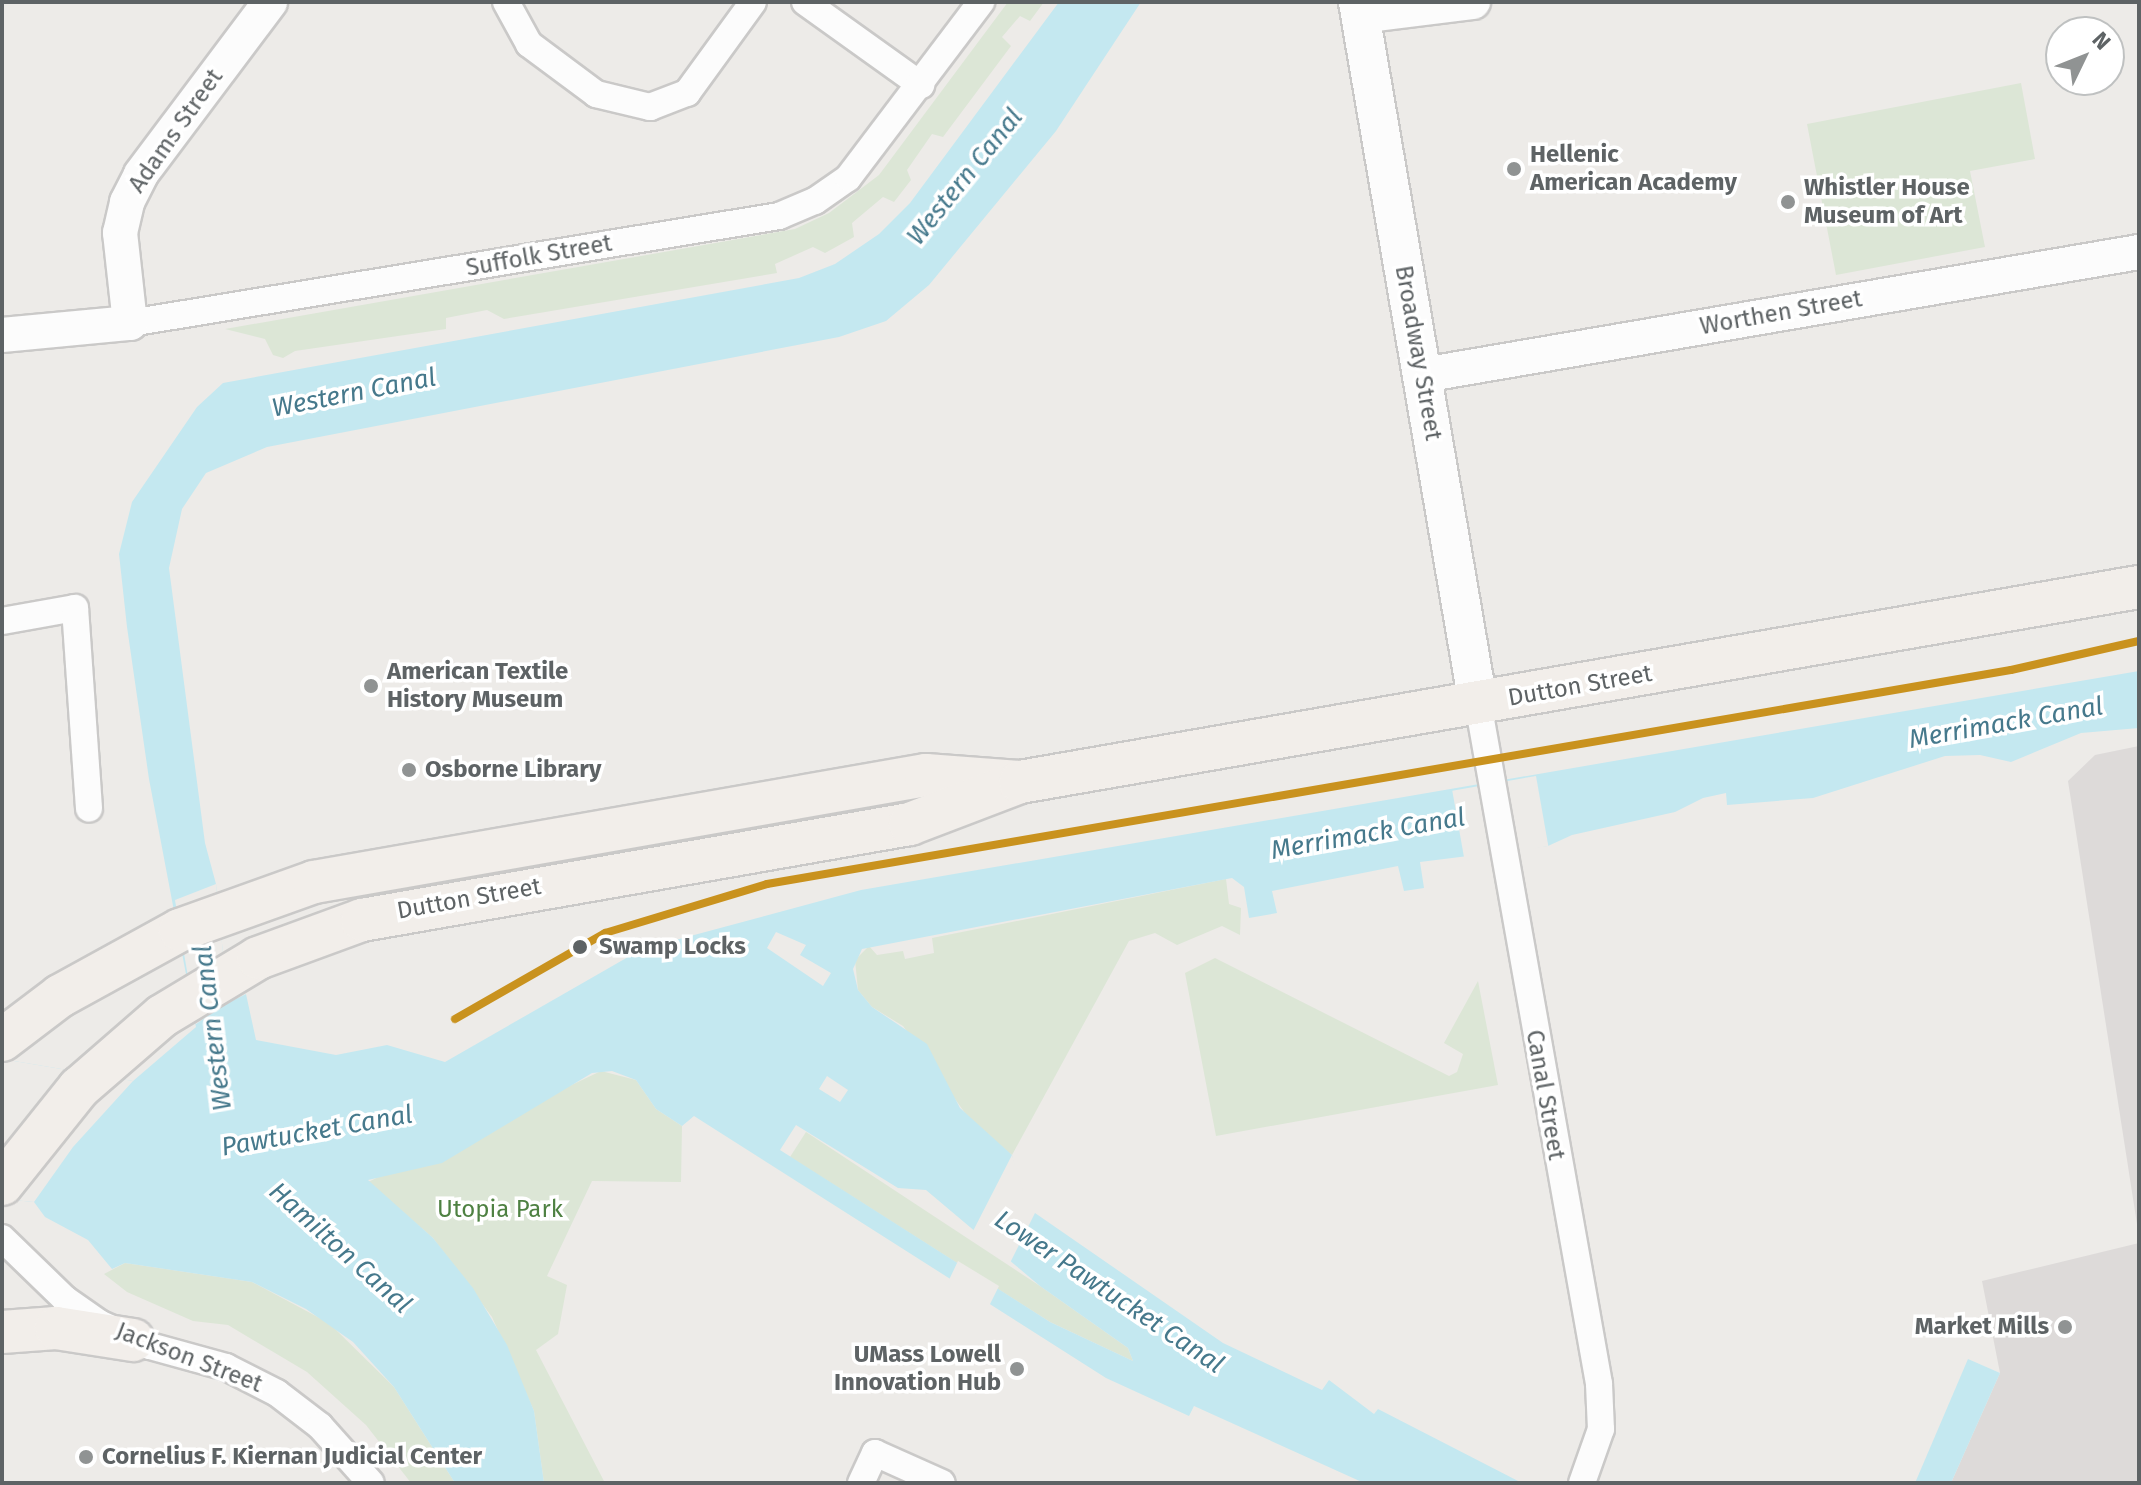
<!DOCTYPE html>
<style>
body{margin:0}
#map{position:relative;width:2141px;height:1485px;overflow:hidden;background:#edebe8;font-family:"Fira Sans",sans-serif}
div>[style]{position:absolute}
.industrial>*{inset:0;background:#dddad9}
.green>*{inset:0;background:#dce6d6}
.water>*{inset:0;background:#c4e8f0}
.pier>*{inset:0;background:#edebe8;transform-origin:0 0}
.roads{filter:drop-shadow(2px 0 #cac9c8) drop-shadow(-2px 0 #cac9c8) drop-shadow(0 2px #cac9c8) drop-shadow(0 -2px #cac9c8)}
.minor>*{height:26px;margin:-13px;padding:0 13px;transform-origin:13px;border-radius:13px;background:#fcfcfc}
.tertiary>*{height:34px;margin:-17px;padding:0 17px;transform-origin:17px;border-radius:17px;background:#fcfcfc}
.secondary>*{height:38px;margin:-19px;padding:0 19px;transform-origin:19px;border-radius:19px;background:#fcfcfc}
.primary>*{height:42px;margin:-21px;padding:0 21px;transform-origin:21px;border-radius:21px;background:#f2eeea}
.tram-1>*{height:8px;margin:-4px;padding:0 4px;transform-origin:4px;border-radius:4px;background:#c9921e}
.dots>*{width:22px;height:22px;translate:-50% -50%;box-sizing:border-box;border:4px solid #fff;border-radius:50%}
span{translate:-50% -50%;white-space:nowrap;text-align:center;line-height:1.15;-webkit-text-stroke:7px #fff;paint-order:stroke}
.street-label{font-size:24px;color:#5e6365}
.poi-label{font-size:24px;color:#5e6365;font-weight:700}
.left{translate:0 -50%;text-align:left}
.right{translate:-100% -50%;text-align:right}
.stop-label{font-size:24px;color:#5e6365;font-weight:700}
.park-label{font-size:24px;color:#4e8142}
.water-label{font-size:26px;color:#46798c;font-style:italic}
.frame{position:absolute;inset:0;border:4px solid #5e6365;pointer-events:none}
.north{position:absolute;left:2045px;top:16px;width:80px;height:80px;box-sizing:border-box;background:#fff;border:2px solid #bfc1c1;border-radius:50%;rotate:47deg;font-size:22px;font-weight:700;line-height:32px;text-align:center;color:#5e6365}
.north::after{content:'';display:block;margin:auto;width:28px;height:36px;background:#909393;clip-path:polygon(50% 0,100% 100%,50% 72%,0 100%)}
</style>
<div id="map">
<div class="industrial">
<i style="clip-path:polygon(2139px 746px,2139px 1237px,2068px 781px,2095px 755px)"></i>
<i style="clip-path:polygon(2139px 1243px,2139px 1483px,1951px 1483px,2000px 1373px,1982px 1281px)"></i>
</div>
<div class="green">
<i style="clip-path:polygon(1008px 2px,1044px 2px,1030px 21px,1020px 16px,1002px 37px,1011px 46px,943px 137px,932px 134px,907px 170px,911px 180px,894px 202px,883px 197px,852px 223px,854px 237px,825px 253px,813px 247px,775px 264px,777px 273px,504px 319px,487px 310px,446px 318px,446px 329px,295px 351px,283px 358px,273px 355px,265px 339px,225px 329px,795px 229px,829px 213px,879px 175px)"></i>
<i style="clip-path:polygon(2021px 83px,2035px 159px,1970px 171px,1985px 247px,1836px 275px,1807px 124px)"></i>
<i style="clip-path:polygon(1226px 879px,1229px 904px,1241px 908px,1240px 935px,1222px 926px,1177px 945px,1155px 933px,1129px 941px,1012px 1155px,970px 1120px,903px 1026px,872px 1007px,858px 990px,855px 960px,869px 946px,877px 955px,903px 951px,905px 959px,934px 953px,932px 938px)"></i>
<i style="clip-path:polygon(1215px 958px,1449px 1076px,1457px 1072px,1463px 1054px,1444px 1043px,1478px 981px,1498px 1085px,1216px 1136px,1185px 973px)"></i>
<i style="clip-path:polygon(601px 1071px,636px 1080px,656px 1109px,682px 1126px,681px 1182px,592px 1181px,547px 1276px,567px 1285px,558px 1334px,536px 1350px,605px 1483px,544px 1483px,534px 1411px,492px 1317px,433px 1238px,368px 1182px)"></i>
<i style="clip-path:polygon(806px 1132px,1040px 1286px,1128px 1348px,1133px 1361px,1050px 1322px,790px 1157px)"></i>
<i style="clip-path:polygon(125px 1263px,252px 1282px,329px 1323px,394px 1387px,455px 1483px,411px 1483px,366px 1425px,307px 1372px,228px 1325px,193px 1321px,127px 1292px,104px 1274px)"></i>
</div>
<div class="water">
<i style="clip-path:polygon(evenodd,1059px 2px,1141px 2px,1056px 131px,929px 285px,886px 321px,839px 337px,267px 447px,206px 473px,182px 509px,169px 568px,205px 843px,216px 884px,228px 1003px,246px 994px,256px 1040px,336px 1055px,387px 1045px,445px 1062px,642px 949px,861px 890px,2139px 671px,2139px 728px,2081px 733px,2011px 762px,1980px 755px,1945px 756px,1813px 798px,1727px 805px,1726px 793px,1703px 798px,1675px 812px,1572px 835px,1548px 846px,1420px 862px,1424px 888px,1404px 891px,1398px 866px,1272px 891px,1277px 913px,1249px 918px,1244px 887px,1232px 878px,862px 949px,853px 969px,858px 990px,872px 1007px,927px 1044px,960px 1108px,1012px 1155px,1020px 1193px,1035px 1213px,1223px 1343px,1322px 1390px,1329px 1380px,1374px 1414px,1378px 1409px,1522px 1483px,1364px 1483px,1194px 1406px,1189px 1416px,1106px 1378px,694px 1116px,682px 1126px,656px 1109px,636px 1080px,612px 1071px,592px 1073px,442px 1163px,368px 1180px,433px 1238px,473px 1288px,507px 1345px,534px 1411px,544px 1483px,455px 1483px,394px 1387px,353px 1342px,306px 1309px,252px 1282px,125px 1263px,112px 1269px,88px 1240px,45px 1217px,34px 1202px,2px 1199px,2px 1059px,133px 1081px,196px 1027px,149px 779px,127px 627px,119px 554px,132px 502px,197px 407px,223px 383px,799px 278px,835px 264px,879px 234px,910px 203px,1059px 2px,827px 1076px,848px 1090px,840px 1102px,819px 1089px,827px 1076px,1059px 2px,796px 1125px,898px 1188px,926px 1190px,1040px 1286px,1128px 1348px,1133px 1361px,1050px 1322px,780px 1150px,796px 1125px)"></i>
<i style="clip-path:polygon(1968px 1359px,2000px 1373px,1951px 1483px,1915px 1483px)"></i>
</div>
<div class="pier">
<i style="left:1536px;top:776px;width:71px;height:85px;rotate:80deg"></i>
<i style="clip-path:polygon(216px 884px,228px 1002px,196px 1024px,175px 900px)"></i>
<i style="clip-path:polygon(776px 932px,806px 945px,800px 955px,831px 973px,823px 986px,767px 948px)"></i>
<i style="clip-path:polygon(2px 1059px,133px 1081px,73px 1147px,34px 1202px,2px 1199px)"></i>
<i style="clip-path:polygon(1012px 1155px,1023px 1191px,1037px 1209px,1009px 1265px,972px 1233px)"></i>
<i style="clip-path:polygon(958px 1261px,999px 1286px,988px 1308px,948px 1282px)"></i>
</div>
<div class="roads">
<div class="minor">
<i style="left:506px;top:2px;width:48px;rotate:61.3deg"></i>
<i style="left:529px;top:44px;width:84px;rotate:36.7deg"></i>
<i style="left:596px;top:94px;width:56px;rotate:13.5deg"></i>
<i style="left:650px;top:107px;width:40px;rotate:-21deg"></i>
<i style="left:687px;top:93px;width:112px;rotate:-54deg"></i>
<i style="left:805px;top:2px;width:143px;rotate:35.6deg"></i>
<i style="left:130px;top:323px;width:658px;rotate:-9.36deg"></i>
<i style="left:779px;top:216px;width:39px;rotate:-23deg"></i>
<i style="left:815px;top:201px;width:40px;rotate:-34.9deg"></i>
<i style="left:848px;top:178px;width:221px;rotate:-52.9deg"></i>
<i style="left:2px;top:621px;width:74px;rotate:-10.1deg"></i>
<i style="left:75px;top:608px;width:201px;rotate:86deg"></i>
<i style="left:1478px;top:703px;width:692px;rotate:79.92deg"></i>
<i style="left:1599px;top:1384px;width:45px;rotate:87.5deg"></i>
<i style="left:1601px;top:1429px;width:57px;rotate:109.4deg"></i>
<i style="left:2px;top:1238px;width:88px;rotate:44.1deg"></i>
<i style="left:65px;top:1299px;width:42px;rotate:35.2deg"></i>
<i style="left:99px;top:1323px;width:56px;rotate:24.3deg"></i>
<i style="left:150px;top:1346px;width:79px;rotate:15.4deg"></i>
<i style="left:226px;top:1367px;width:57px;rotate:27deg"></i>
<i style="left:277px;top:1393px;width:54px;rotate:37.5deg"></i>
<i style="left:320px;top:1426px;width:76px;rotate:48.2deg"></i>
<i style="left:861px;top:1483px;width:33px;rotate:-65deg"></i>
<i style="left:875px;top:1453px;width:73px;rotate:24.1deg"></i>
</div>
<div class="tertiary">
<i style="left:1360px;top:16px;width:114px;rotate:-7.1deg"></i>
<i style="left:2px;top:335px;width:129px;rotate:-5.4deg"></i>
<i style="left:130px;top:323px;width:91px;rotate:-96.3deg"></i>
<i style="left:120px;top:233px;width:32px;rotate:-77deg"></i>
<i style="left:127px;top:202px;width:31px;rotate:-63deg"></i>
<i style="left:141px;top:174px;width:215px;rotate:-53.1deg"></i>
<i style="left:1423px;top:375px;width:726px;rotate:-9.75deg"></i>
</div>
<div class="secondary">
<i style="left:1358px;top:2px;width:711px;rotate:80.29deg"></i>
</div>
<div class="primary">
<i style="left:2px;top:1040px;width:73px;rotate:-37.2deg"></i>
<i style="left:60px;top:996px;width:137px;rotate:-28.8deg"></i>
<i style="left:180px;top:930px;width:142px;rotate:-19.7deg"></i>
<i style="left:314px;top:882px;width:621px;rotate:-9.92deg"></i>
<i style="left:926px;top:775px;width:93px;rotate:4.3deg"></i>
<i style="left:2px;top:1184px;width:123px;rotate:-51.3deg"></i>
<i style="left:79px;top:1088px;width:110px;rotate:-40.9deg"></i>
<i style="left:162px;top:1016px;width:112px;rotate:-31.1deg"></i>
<i style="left:258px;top:958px;width:111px;rotate:-20.1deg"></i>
<i style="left:362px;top:920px;width:556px;rotate:-9.94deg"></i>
<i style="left:910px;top:824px;width:118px;rotate:-20.9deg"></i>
<i style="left:1020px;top:782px;width:1136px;rotate:-9.89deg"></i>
<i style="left:2px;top:1332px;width:54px;rotate:-4.2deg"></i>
<i style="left:56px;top:1328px;width:78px;rotate:8.9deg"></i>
</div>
</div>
<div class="tram-1">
<i style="left:455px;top:1019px;width:173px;rotate:-29.8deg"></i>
<i style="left:605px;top:933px;width:169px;rotate:-16.8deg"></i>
<i style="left:767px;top:884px;width:1262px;rotate:-9.76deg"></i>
<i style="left:2011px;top:670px;width:131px;rotate:-12.8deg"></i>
</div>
<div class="dots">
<i style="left:1514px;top:169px;background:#909393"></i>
<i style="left:1788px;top:202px;background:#909393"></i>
<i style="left:371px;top:686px;background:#909393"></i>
<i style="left:409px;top:770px;background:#909393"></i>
<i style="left:580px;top:947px;background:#5e6365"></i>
<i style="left:2065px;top:1327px;background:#909393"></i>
<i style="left:1017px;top:1369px;background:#909393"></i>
<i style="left:86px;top:1457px;background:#909393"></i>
</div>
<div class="street-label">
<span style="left:176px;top:131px;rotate:-55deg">Adams Street</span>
<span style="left:539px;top:256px;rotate:-10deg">Suffolk Street</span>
<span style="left:1781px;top:313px;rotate:-10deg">Worthen Street</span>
<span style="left:1418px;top:353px;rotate:80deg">Broadway Street</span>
<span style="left:1580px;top:686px;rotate:-10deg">Dutton Street</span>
<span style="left:469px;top:899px;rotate:-10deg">Dutton Street</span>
<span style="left:1545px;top:1095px;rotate:80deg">Canal Street</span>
<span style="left:189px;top:1358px;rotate:21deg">Jackson Street</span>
</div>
<div class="poi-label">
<span class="left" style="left:1530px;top:169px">Hellenic<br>American Academy</span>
<span class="left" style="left:1804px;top:202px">Whistler House<br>Museum of Art</span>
<span class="left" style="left:387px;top:686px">American Textile<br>History Museum</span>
<span class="left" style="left:425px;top:770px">Osborne Library</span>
<span class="right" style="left:2049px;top:1327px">Market Mills</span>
<span class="right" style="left:1001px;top:1369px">UMass Lowell<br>Innovation Hub</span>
<span class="left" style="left:102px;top:1457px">Cornelius F. Kiernan Judicial Center</span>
</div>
<div class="stop-label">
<span class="left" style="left:599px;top:947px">Swamp Locks</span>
</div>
<div class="park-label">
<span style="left:500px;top:1210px">Utopia Park</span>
</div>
<div class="water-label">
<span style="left:965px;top:177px;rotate:-51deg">Western Canal</span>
<span style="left:354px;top:393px;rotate:-11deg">Western Canal</span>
<span style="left:2006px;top:723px;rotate:-10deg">Merrimack Canal</span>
<span style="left:1368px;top:834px;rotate:-10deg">Merrimack Canal</span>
<span style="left:213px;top:1028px;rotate:-97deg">Western Canal</span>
<span style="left:317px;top:1131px;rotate:-10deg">Pawtucket Canal</span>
<span style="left:340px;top:1248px;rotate:42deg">Hamilton Canal</span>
<span style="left:1109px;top:1292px;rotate:34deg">Lower Pawtucket Canal</span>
</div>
<div class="frame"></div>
<div class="north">N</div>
</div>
